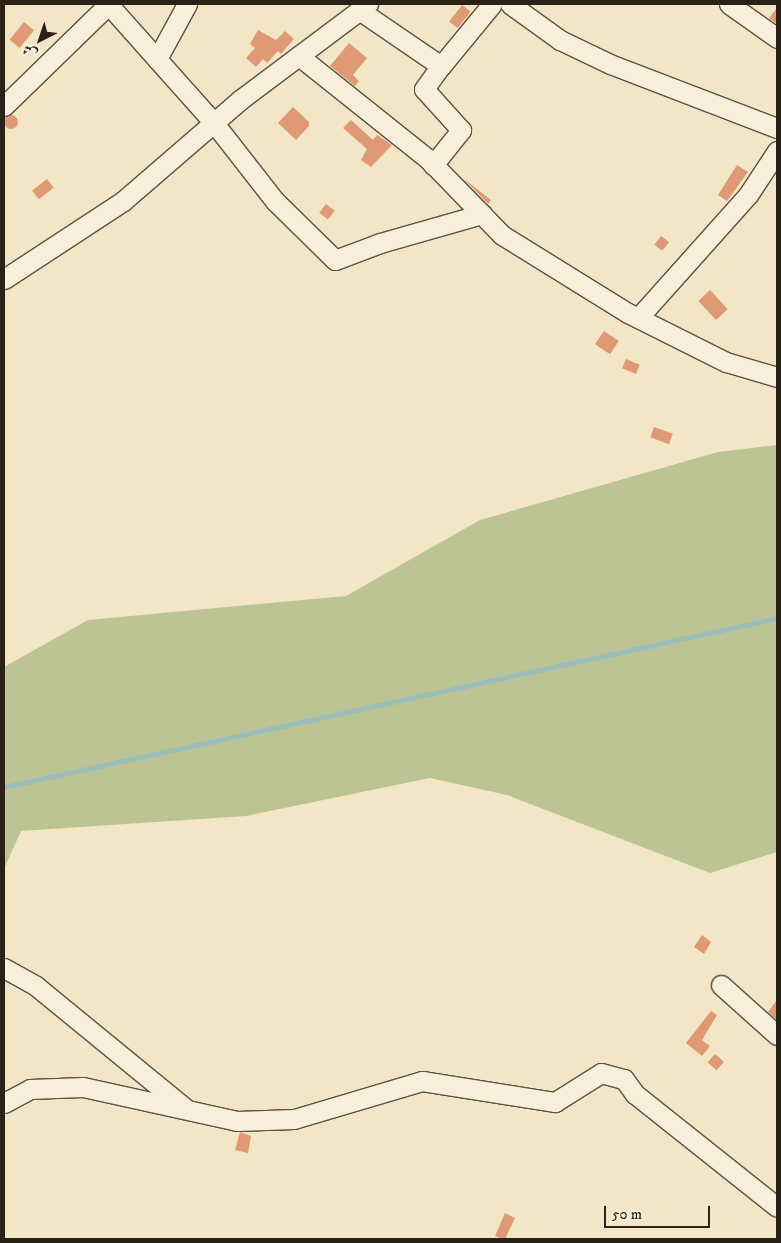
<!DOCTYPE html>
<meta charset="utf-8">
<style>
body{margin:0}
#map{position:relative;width:781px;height:1243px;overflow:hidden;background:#f2e6c7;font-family:"IM FELL DW Pica",Amiri,serif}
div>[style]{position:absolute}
.green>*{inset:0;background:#bcc494}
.stream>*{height:4.5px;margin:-2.25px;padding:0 2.25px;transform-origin:2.25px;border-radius:2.25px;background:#9cbebb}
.building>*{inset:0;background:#df9974;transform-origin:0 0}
.round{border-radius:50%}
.roads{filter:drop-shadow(1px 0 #5c5243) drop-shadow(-1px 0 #5c5243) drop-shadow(0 1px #5c5243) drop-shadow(0 -1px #5c5243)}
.minor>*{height:19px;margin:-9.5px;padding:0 9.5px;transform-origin:9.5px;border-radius:9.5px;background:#f7efdb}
span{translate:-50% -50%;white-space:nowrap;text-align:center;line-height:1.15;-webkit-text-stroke:4px #f7efdb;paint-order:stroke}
.frame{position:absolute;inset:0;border:5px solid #2a2117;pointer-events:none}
.north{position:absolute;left:15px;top:15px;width:50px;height:50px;-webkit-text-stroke:4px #f7efdb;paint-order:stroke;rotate:221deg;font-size:14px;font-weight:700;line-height:20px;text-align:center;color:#2a2117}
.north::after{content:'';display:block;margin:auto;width:18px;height:22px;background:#2a2117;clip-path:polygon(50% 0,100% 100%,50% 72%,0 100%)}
.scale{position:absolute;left:604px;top:1206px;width:106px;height:22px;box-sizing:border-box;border:2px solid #2a2117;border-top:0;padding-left:6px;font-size:15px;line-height:18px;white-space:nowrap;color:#2a2117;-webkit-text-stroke:4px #f7efdb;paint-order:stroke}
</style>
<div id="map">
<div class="green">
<i style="clip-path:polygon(777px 445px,777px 852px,710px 873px,507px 795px,430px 778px,246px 816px,21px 831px,4px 869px,4px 667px,88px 620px,346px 596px,480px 520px,718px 452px)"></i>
</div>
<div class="stream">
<i style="left:4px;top:787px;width:791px;rotate:-12.33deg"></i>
</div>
<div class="building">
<i style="left:462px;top:5px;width:11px;height:21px;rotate:38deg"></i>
<i style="clip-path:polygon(777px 8px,777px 24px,769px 18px)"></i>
<i style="left:24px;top:22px;width:13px;height:23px;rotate:39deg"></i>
<i style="clip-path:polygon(258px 30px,276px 40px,285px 31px,294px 39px,281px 54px,278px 51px,267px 63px,263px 59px,256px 67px,246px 58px,255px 48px,250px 44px)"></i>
<i style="clip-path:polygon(349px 43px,367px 58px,353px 75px,359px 81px,355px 86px,330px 66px)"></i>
<i style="clip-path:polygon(293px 107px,309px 122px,309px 126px,296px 140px,278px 123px)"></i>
<i class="round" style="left:4px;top:115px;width:14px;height:14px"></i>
<i style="clip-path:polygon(351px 120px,373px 140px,377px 135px,392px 145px,371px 167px,361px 160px,367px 149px,343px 128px)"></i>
<i style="clip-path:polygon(737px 165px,748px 172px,727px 201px,718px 195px)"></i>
<i style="clip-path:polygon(463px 178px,491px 200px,488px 204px)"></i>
<i style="left:47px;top:179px;width:11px;height:19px;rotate:52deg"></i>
<i style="left:326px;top:204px;width:11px;height:11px;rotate:38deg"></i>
<i style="left:661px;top:236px;width:10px;height:11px;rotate:37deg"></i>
<i style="left:710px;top:290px;width:26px;height:16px;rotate:47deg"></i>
<i style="left:604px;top:331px;width:18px;height:16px;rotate:34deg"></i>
<i style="left:626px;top:359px;width:15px;height:10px;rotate:23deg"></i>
<i style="left:654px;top:427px;width:20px;height:11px;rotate:20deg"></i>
<i style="clip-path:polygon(702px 935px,711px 942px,704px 954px,694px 947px)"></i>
<i style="clip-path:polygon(777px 1000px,777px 1017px,776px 1019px,768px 1012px)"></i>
<i style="clip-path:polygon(711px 1011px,717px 1015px,702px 1040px,710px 1046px,702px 1056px,686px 1043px)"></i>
<i style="left:715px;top:1054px;width:12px;height:11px;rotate:42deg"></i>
<i style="clip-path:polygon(240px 1132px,251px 1136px,248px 1153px,235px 1150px)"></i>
<i style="clip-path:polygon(505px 1213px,515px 1218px,505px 1239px,502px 1239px,495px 1236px)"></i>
</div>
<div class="roads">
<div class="minor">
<i style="left:108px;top:4px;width:159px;rotate:48.3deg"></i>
<i style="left:214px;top:123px;width:99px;rotate:52deg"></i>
<i style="left:275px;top:201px;width:84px;rotate:44.5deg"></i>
<i style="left:335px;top:260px;width:48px;rotate:-20.7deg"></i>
<i style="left:380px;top:243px;width:106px;rotate:-15.9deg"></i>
<i style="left:510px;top:4px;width:62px;rotate:35.8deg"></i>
<i style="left:560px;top:40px;width:55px;rotate:25.6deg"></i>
<i style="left:610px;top:64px;width:179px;rotate:21deg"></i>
<i style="left:729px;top:4px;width:59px;rotate:35.3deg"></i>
<i style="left:359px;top:10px;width:99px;rotate:34.3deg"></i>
<i style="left:441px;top:66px;width:80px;rotate:-50.6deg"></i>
<i style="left:299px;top:56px;width:165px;rotate:38.6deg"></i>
<i style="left:428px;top:159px;width:106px;rotate:45.8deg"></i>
<i style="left:502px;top:235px;width:148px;rotate:31.8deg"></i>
<i style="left:628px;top:313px;width:110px;rotate:26.6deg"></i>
<i style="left:726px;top:362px;width:53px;rotate:16.4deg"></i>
<i style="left:157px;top:59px;width:63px;rotate:-61.4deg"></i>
<i style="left:4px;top:106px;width:145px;rotate:-44.2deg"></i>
<i style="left:433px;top:165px;width:45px;rotate:-51.3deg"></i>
<i style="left:461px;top:130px;width:55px;rotate:-132.1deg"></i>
<i style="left:424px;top:89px;width:29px;rotate:-54deg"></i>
<i style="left:4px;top:279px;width:142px;rotate:-33.2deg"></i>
<i style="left:123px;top:201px;width:155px;rotate:-40.8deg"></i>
<i style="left:240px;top:100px;width:160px;rotate:-36.9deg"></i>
<i style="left:638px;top:318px;width:165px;rotate:-48.2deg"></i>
<i style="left:748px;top:195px;width:53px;rotate:-56.6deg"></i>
<i style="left:4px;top:968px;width:37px;rotate:29deg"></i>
<i style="left:36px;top:986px;width:193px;rotate:39.3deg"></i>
<i style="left:721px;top:985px;width:75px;rotate:41.8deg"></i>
<i style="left:4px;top:1103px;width:30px;rotate:-28deg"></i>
<i style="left:30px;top:1089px;width:53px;rotate:-2.2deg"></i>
<i style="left:83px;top:1087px;width:158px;rotate:12.4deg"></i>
<i style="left:237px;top:1121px;width:57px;rotate:-2deg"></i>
<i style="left:294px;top:1119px;width:134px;rotate:-16.5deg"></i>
<i style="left:422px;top:1081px;width:135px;rotate:9deg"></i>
<i style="left:555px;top:1102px;width:54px;rotate:-32.2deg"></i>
<i style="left:601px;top:1073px;width:24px;rotate:15deg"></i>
<i style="left:624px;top:1079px;width:19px;rotate:54deg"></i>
<i style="left:635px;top:1094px;width:181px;rotate:38.5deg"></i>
</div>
</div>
<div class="frame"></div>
<div class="north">ش</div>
<div class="scale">50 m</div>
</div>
